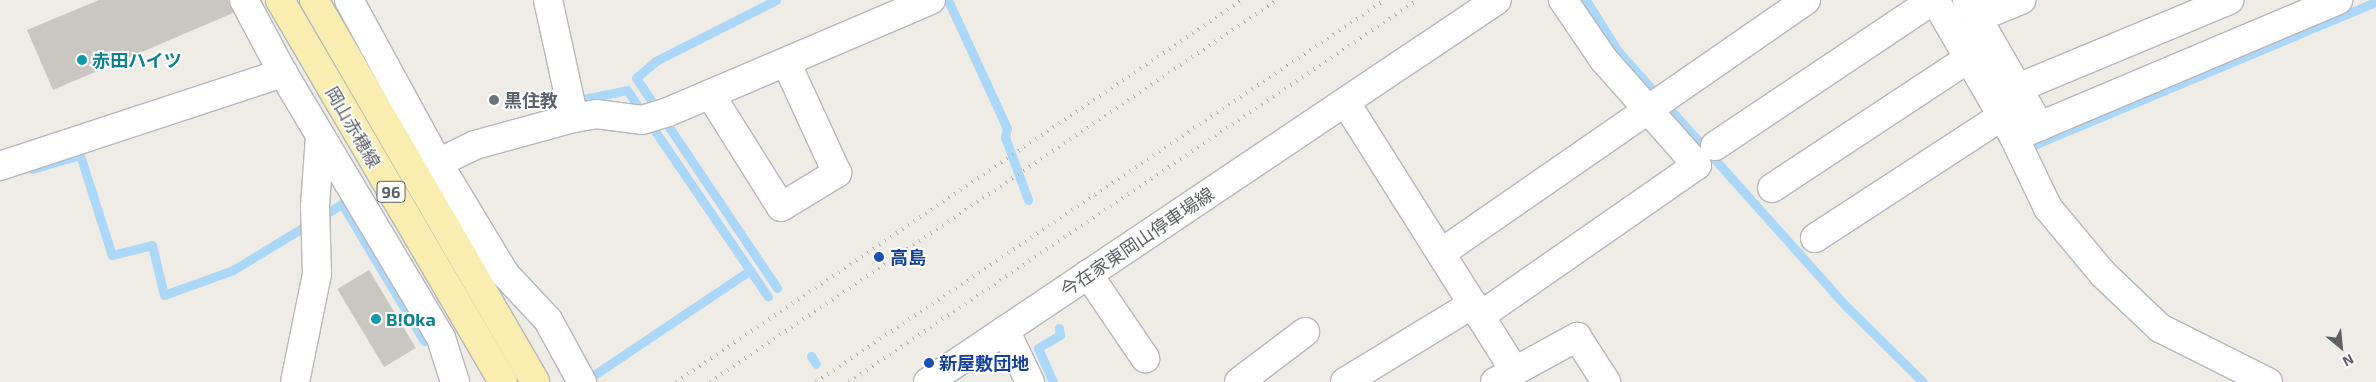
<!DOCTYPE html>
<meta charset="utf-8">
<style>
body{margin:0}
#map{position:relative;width:2376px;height:382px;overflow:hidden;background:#eeece5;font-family:"Exo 2","Noto Sans JP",sans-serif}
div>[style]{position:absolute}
.stream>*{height:9px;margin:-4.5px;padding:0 4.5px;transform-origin:4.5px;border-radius:4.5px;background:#abd7f8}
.building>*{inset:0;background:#cac7c2;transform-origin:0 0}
.roads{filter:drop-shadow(1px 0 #b6b7bb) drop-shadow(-1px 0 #b6b7bb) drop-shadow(0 1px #b6b7bb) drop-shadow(0 -1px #b6b7bb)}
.minor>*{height:28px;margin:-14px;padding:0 14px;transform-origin:14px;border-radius:14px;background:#fff}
.major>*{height:28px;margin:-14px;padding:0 14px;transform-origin:14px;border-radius:14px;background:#f9edb0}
.rail>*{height:4px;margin-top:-2px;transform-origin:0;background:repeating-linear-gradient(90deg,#b3b4b5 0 1px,transparent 0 7px)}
.dots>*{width:14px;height:14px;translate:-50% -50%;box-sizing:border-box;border:2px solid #fff;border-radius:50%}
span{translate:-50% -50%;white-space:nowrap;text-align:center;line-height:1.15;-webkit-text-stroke:4px #fff;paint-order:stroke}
.shield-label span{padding:1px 4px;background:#fff;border:1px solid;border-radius:4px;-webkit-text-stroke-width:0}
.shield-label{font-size:16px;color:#5d6065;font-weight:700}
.culture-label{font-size:18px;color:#0d838f;font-weight:700}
.left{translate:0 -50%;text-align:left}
.worship-label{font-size:18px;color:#5b616d;font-weight:700}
.street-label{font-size:18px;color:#5d6065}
.transit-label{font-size:18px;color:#164399;font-weight:700}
.north{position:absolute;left:2316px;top:322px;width:50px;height:50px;-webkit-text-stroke:4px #fff;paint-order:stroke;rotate:152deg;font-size:14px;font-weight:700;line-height:20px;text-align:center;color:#5d6065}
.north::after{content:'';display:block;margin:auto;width:18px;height:22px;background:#5d6065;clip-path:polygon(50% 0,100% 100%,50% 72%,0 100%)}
</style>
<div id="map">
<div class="stream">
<i style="left:776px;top:0;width:135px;rotate:153.1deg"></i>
<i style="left:656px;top:61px;width:26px;rotate:140deg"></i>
<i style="left:636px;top:78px;width:253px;rotate:56.1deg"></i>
<i style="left:948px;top:0;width:141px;rotate:65.3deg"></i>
<i style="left:1007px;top:128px;width:9px;rotate:103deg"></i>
<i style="left:1005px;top:137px;width:67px;rotate:69.9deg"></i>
<i style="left:1586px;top:0;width:59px;rotate:58.2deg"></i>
<i style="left:1617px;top:50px;width:346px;rotate:48.2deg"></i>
<i style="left:1848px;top:308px;width:105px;rotate:44.6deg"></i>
<i style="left:574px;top:101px;width:54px;rotate:-11.7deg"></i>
<i style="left:627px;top:90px;width:250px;rotate:55.7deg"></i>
<i style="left:2034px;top:140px;width:4px;rotate:63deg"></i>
<i style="left:2036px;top:144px;width:368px;rotate:-22.7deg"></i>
<i style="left:32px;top:169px;width:50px;rotate:-16.3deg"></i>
<i style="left:80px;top:155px;width:105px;rotate:72.3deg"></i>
<i style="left:112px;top:255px;width:41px;rotate:-14deg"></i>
<i style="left:152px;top:245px;width:51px;rotate:76.5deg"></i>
<i style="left:164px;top:295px;width:73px;rotate:-19.9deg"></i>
<i style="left:233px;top:270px;width:127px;rotate:-31.2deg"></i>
<i style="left:342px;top:204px;width:160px;rotate:59.1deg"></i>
<i style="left:811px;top:356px;width:9px;rotate:58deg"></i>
<i style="left:594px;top:375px;width:188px;rotate:-33.9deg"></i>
<i style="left:1053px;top:382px;width:37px;rotate:-114deg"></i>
<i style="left:1038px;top:348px;width:26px;rotate:-31deg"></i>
<i style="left:1060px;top:335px;width:7px;rotate:-98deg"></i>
</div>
<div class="building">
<i style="clip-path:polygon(99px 0,228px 0,233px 13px,53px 90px,27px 30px)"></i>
<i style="left:369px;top:270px;width:91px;height:37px;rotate:59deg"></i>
</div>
<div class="roads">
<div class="minor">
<i style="left:244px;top:0;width:83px;rotate:61.9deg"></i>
<i style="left:283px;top:73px;width:309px;rotate:59.2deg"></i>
<i style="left:441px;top:338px;width:46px;rotate:72.3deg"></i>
<i style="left:349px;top:0;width:186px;rotate:61.4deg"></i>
<i style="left:438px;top:163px;width:130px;rotate:58.9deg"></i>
<i style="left:505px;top:274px;width:63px;rotate:46.9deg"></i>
<i style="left:548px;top:320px;width:71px;rotate:61.3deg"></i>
<i style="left:548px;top:0;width:121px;rotate:77.6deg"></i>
<i style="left:1935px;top:0;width:158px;rotate:60deg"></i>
<i style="left:2014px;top:137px;width:352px;rotate:-22.9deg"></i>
<i style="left:1967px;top:0;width:146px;rotate:60.1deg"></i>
<i style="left:1977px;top:18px;width:48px;rotate:-22.2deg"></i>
<i style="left:2018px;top:88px;width:229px;rotate:-22.6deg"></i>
<i style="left:710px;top:94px;width:133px;rotate:57.9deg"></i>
<i style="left:781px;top:207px;width:66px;rotate:-31.3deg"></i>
<i style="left:837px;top:173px;width:122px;rotate:-114.7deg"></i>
<i style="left:1346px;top:103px;width:315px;rotate:57.8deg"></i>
<i style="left:2014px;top:137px;width:79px;rotate:64.4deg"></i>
<i style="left:2048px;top:208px;width:86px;rotate:50.2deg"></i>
<i style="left:2103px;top:274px;width:79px;rotate:43.5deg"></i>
<i style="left:2160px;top:328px;width:121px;rotate:26.6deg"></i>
<i style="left:1715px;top:146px;width:262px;rotate:-33.8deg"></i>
<i style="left:438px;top:163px;width:41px;rotate:-25.9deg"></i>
<i style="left:475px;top:145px;width:103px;rotate:-15.3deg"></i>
<i style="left:574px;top:118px;width:22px;rotate:-10deg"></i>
<i style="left:596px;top:114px;width:46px;rotate:7.4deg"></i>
<i style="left:642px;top:120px;width:27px;rotate:-17deg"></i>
<i style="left:668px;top:112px;width:286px;rotate:-23.1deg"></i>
<i style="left:0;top:166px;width:298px;rotate:-18.2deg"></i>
<i style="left:1772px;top:188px;width:236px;rotate:-33.4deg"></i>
<i style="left:1815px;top:238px;width:223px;rotate:-33.1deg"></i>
<i style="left:1441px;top:253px;width:444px;rotate:-34.7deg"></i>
<i style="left:1088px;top:274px;width:102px;rotate:55.8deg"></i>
<i style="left:1480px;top:316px;width:264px;rotate:-34.8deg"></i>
<i style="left:1697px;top:165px;width:140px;rotate:-131.5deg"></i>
<i style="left:1604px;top:60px;width:73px;rotate:-124.3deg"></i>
<i style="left:1005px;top:330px;width:58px;rotate:64.3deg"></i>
<i style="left:295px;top:382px;width:110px;rotate:-78.5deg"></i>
<i style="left:317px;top:274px;width:68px;rotate:-91.7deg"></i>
<i style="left:315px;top:206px;width:70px;rotate:-85.9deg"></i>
<i style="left:928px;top:382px;width:685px;rotate:-33.88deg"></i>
<i style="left:1239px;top:382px;width:83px;rotate:-37.1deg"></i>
<i style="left:1345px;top:382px;width:150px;rotate:-31.4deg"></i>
<i style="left:1495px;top:382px;width:94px;rotate:-28.8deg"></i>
<i style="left:1577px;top:337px;width:54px;rotate:57.2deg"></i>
</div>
<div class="major">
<i style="left:280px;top:0;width:442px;rotate:59.7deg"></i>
<i style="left:314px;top:0;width:441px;rotate:59.9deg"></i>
</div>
</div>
<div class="rail">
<i style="left:676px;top:382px;width:683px;rotate:-34.02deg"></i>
<i style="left:710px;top:382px;width:684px;rotate:-33.97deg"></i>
<i style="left:816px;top:382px;width:685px;rotate:-33.88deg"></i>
<i style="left:849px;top:382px;width:685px;rotate:-33.92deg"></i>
</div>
<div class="dots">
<i style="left:82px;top:60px;background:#0f9aa8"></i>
<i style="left:494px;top:100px;background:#6b7280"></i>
<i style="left:879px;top:257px;background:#1a4fb4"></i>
<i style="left:376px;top:319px;background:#0f9aa8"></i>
<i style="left:929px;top:363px;background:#1a4fb4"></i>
</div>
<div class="shield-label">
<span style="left:391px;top:192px">96</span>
</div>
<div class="culture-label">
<span class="left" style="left:92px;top:60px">赤田ハイツ</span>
<span class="left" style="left:386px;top:319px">B!Oka</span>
</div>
<div class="worship-label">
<span class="left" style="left:504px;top:100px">黒住教</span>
</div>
<div class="street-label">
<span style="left:353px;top:127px;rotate:60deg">岡山赤穂線</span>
<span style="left:1137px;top:242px;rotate:-34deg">今在家東岡山停車場線</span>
</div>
<div class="transit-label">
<span class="left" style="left:890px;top:257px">高島</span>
<span class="left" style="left:939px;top:363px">新屋敷団地</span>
</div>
<div class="north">N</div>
</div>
